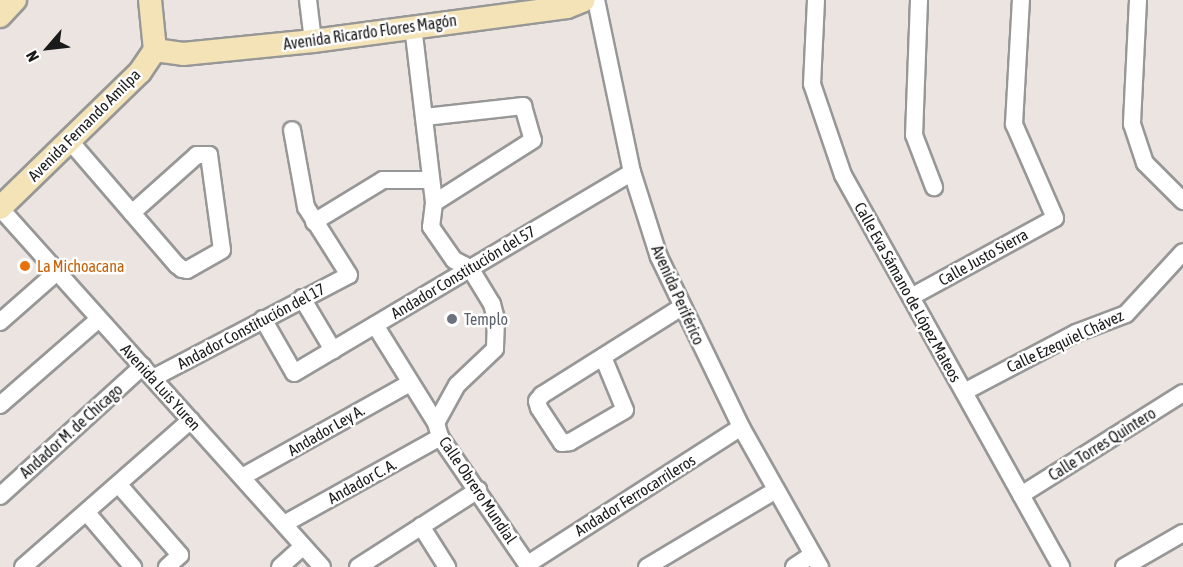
<!DOCTYPE html>
<meta charset="utf-8">
<style>
body{margin:0}
#map{position:relative;width:1183px;height:567px;overflow:hidden;background:#ebe4e0;font-family:"Asap Condensed",sans-serif}
div>[style]{position:absolute}
.roads{filter:drop-shadow(2px 0 #979797) drop-shadow(-2px 0 #979797) drop-shadow(0 2px #979797) drop-shadow(0 -2px #979797)}
.street>*{height:16px;margin:-8px;padding:0 8px;transform-origin:8px;border-radius:8px;background:#fff}
.secondary>*{height:22px;margin:-11px;padding:0 11px;transform-origin:11px;border-radius:11px;background:#f4e3b6}
.dots>*{width:16px;height:16px;translate:-50% -50%;box-sizing:border-box;border:3px solid #fff;border-radius:50%}
span{translate:-50% -50%;white-space:nowrap;text-align:center;line-height:1.15;-webkit-text-stroke:5px #fff;paint-order:stroke}
.street-label{font-size:16px;color:#1a1a1a}
.food-label{font-size:16px;color:#c56008}
.left{translate:0 -50%;text-align:left}
.worship-label{font-size:16px;color:#5b616d}
.north{position:absolute;left:18px;top:18px;width:60px;height:60px;-webkit-text-stroke:4px #fff;paint-order:stroke;rotate:242deg;font-size:16px;font-weight:700;line-height:24px;text-align:center;color:#1a1a1a}
.north::after{content:'';display:block;margin:auto;width:21px;height:27px;background:#1a1a1a;clip-path:polygon(50% 0,100% 100%,50% 72%,0 100%)}
</style>
<div id="map">
<div class="roads">
<div class="street">
<i style="left:308px;top:0;width:41px;rotate:83deg"></i>
<i style="left:596px;top:0;width:176px;rotate:78.2deg"></i>
<i style="left:632px;top:172px;width:89px;rotate:72.4deg"></i>
<i style="left:659px;top:257px;width:189px;rotate:64.2deg"></i>
<i style="left:741px;top:427px;width:161px;rotate:60.6deg"></i>
<i style="left:816px;top:0;width:84px;rotate:92.7deg"></i>
<i style="left:812px;top:84px;width:96px;rotate:71.2deg"></i>
<i style="left:843px;top:175px;width:449px;rotate:60.9deg"></i>
<i style="left:919px;top:0;width:135px;rotate:92.1deg"></i>
<i style="left:914px;top:135px;width:56px;rotate:69deg"></i>
<i style="left:1138px;top:0;width:124px;rotate:92.8deg"></i>
<i style="left:1132px;top:124px;width:41px;rotate:71.6deg"></i>
<i style="left:1145px;top:163px;width:54px;rotate:45deg"></i>
<i style="left:413px;top:26px;width:178px;rotate:83.2deg"></i>
<i style="left:434px;top:203px;width:24px;rotate:97deg"></i>
<i style="left:431px;top:227px;width:40px;rotate:55.1deg"></i>
<i style="left:454px;top:260px;width:18px;rotate:27deg"></i>
<i style="left:470px;top:268px;width:42px;rotate:58.6deg"></i>
<i style="left:492px;top:304px;width:16px;rotate:75deg"></i>
<i style="left:496px;top:319px;width:30px;rotate:92deg"></i>
<i style="left:495px;top:349px;width:52px;rotate:136.5deg"></i>
<i style="left:457px;top:385px;width:43px;rotate:118.9deg"></i>
<i style="left:425px;top:117px;width:99px;rotate:-6.4deg"></i>
<i style="left:523px;top:106px;width:35px;rotate:74deg"></i>
<i style="left:533px;top:140px;width:117px;rotate:147.5deg"></i>
<i style="left:69px;top:140px;width:165px;rotate:49.2deg"></i>
<i style="left:177px;top:265px;width:6px;rotate:39deg"></i>
<i style="left:182px;top:269px;width:5px;rotate:11deg"></i>
<i style="left:187px;top:270px;width:40px;rotate:-29.7deg"></i>
<i style="left:222px;top:250px;width:96px;rotate:-97.8deg"></i>
<i style="left:209px;top:155px;width:12px;rotate:180deg"></i>
<i style="left:197px;top:155px;width:87px;rotate:138.3deg"></i>
<i style="left:0;top:208px;width:482px;rotate:48.1deg"></i>
<i style="left:314px;top:222px;width:81px;rotate:-31.3deg"></i>
<i style="left:383px;top:180px;width:48px"></i>
<i style="left:911px;top:297px;width:164px;rotate:-28.7deg"></i>
<i style="left:1055px;top:218px;width:103px;rotate:-113.6deg"></i>
<i style="left:1014px;top:124px;width:124px;rotate:-86.8deg"></i>
<i style="left:302px;top:298px;width:61px;rotate:59.2deg"></i>
<i style="left:263px;top:319px;width:62px;rotate:60.1deg"></i>
<i style="left:294px;top:373px;width:393px;rotate:-30.7deg"></i>
<i style="left:0;top:322px;width:76px;rotate:-41.3deg"></i>
<i style="left:375px;top:325px;width:115px;rotate:58.1deg"></i>
<i style="left:436px;top:423px;width:15px;rotate:74deg"></i>
<i style="left:440px;top:437px;width:158px;rotate:55.6deg"></i>
<i style="left:603px;top:357px;width:57px;rotate:67.5deg"></i>
<i style="left:625px;top:410px;width:64px;rotate:149.8deg"></i>
<i style="left:570px;top:442px;width:8px;rotate:173deg"></i>
<i style="left:562px;top:443px;width:42px;rotate:-123.3deg"></i>
<i style="left:539px;top:408px;width:7px;rotate:-106deg"></i>
<i style="left:537px;top:401px;width:8px;rotate:-50deg"></i>
<i style="left:542px;top:395px;width:165px;rotate:-32.2deg"></i>
<i style="left:153px;top:378px;width:221px;rotate:-27.7deg"></i>
<i style="left:349px;top:275px;width:80px;rotate:-122.3deg"></i>
<i style="left:306px;top:207px;width:78px;rotate:-100.3deg"></i>
<i style="left:964px;top:392px;width:127px;rotate:-27.8deg"></i>
<i style="left:1076px;top:333px;width:53px;rotate:-20.8deg"></i>
<i style="left:1126px;top:314px;width:84px;rotate:-47.4deg"></i>
<i style="left:0;top:405px;width:131px;rotate:-41deg"></i>
<i style="left:242px;top:477px;width:193px;rotate:-29.2deg"></i>
<i style="left:119px;top:485px;width:93px;rotate:48.9deg"></i>
<i style="left:180px;top:555px;width:18px;rotate:137deg"></i>
<i style="left:1021px;top:495px;width:191px;rotate:-32.2deg"></i>
<i style="left:0;top:496px;width:193px;rotate:-42.3deg"></i>
<i style="left:88px;top:514px;width:70px;rotate:49.7deg"></i>
<i style="left:284px;top:524px;width:179px;rotate:-29.1deg"></i>
<i style="left:421px;top:526px;width:49px;rotate:57.6deg"></i>
<i style="left:528px;top:564px;width:253px;rotate:-32.7deg"></i>
<i style="left:23px;top:567px;width:223px;rotate:-41.2deg"></i>
<i style="left:280px;top:567px;width:31px;rotate:-42deg"></i>
<i style="left:358px;top:567px;width:143px;rotate:-32.7deg"></i>
<i style="left:647px;top:567px;width:150px;rotate:-30.8deg"></i>
<i style="left:794px;top:567px;width:22px;rotate:-34deg"></i>
<i style="left:1124px;top:567px;width:68px;rotate:-30deg"></i>
</div>
<div class="secondary">
<i style="left:0;top:16px;width:22px;rotate:-47deg"></i>
<i style="left:155px;top:50px;width:28px;rotate:8deg"></i>
<i style="left:183px;top:54px;width:131px;rotate:-5.7deg"></i>
<i style="left:313px;top:41px;width:256px;rotate:-7.6deg"></i>
<i style="left:567px;top:7px;width:18px;rotate:-22deg"></i>
<i style="left:0;top:208px;width:195px;rotate:-44.2deg"></i>
<i style="left:140px;top:72px;width:27px;rotate:-56deg"></i>
<i style="left:155px;top:50px;width:50px;rotate:-95.7deg"></i>
</div>
</div>
<div class="dots">
<i style="left:25px;top:266px;background:#e8710a"></i>
<i style="left:452px;top:319px;background:#6b7280"></i>
</div>
<div class="street-label">
<span style="left:370px;top:32px;rotate:-8deg">Avenida Ricardo Flores Magón</span>
<span style="left:84px;top:125px;rotate:-45deg">Avenida Fernando Amilpa</span>
<span style="left:983px;top:257px;rotate:-29deg">Calle Justo Sierra</span>
<span style="left:463px;top:272px;rotate:-31deg">Andador Constitución del 57</span>
<span style="left:908px;top:292px;rotate:61deg">Calle Eva Sámano de López Mateos</span>
<span style="left:678px;top:295px;rotate:66deg">Avenida Periférico</span>
<span style="left:251px;top:326px;rotate:-28deg">Andador Constitución del 17</span>
<span style="left:1065px;top:341px;rotate:-25deg">Calle Ezequiel Chávez</span>
<span style="left:161px;top:387px;rotate:48deg">Avenida Luis Yuren</span>
<span style="left:326px;top:430px;rotate:-30deg">Andador Ley A.</span>
<span style="left:71px;top:431px;rotate:-42deg">Andador M. de Chicago</span>
<span style="left:1102px;top:444px;rotate:-32deg">Calle Torres Quintero</span>
<span style="left:362px;top:481px;rotate:-29deg">Andador C. A.</span>
<span style="left:478px;top:490px;rotate:56deg">Calle Obrero Mundial</span>
<span style="left:635px;top:495px;rotate:-32deg">Andador Ferrocarrileros</span>
</div>
<div class="food-label">
<span class="left" style="left:37px;top:266px">La Michoacana</span>
</div>
<div class="worship-label">
<span class="left" style="left:464px;top:319px">Templo</span>
</div>
<div class="north">N</div>
</div>
